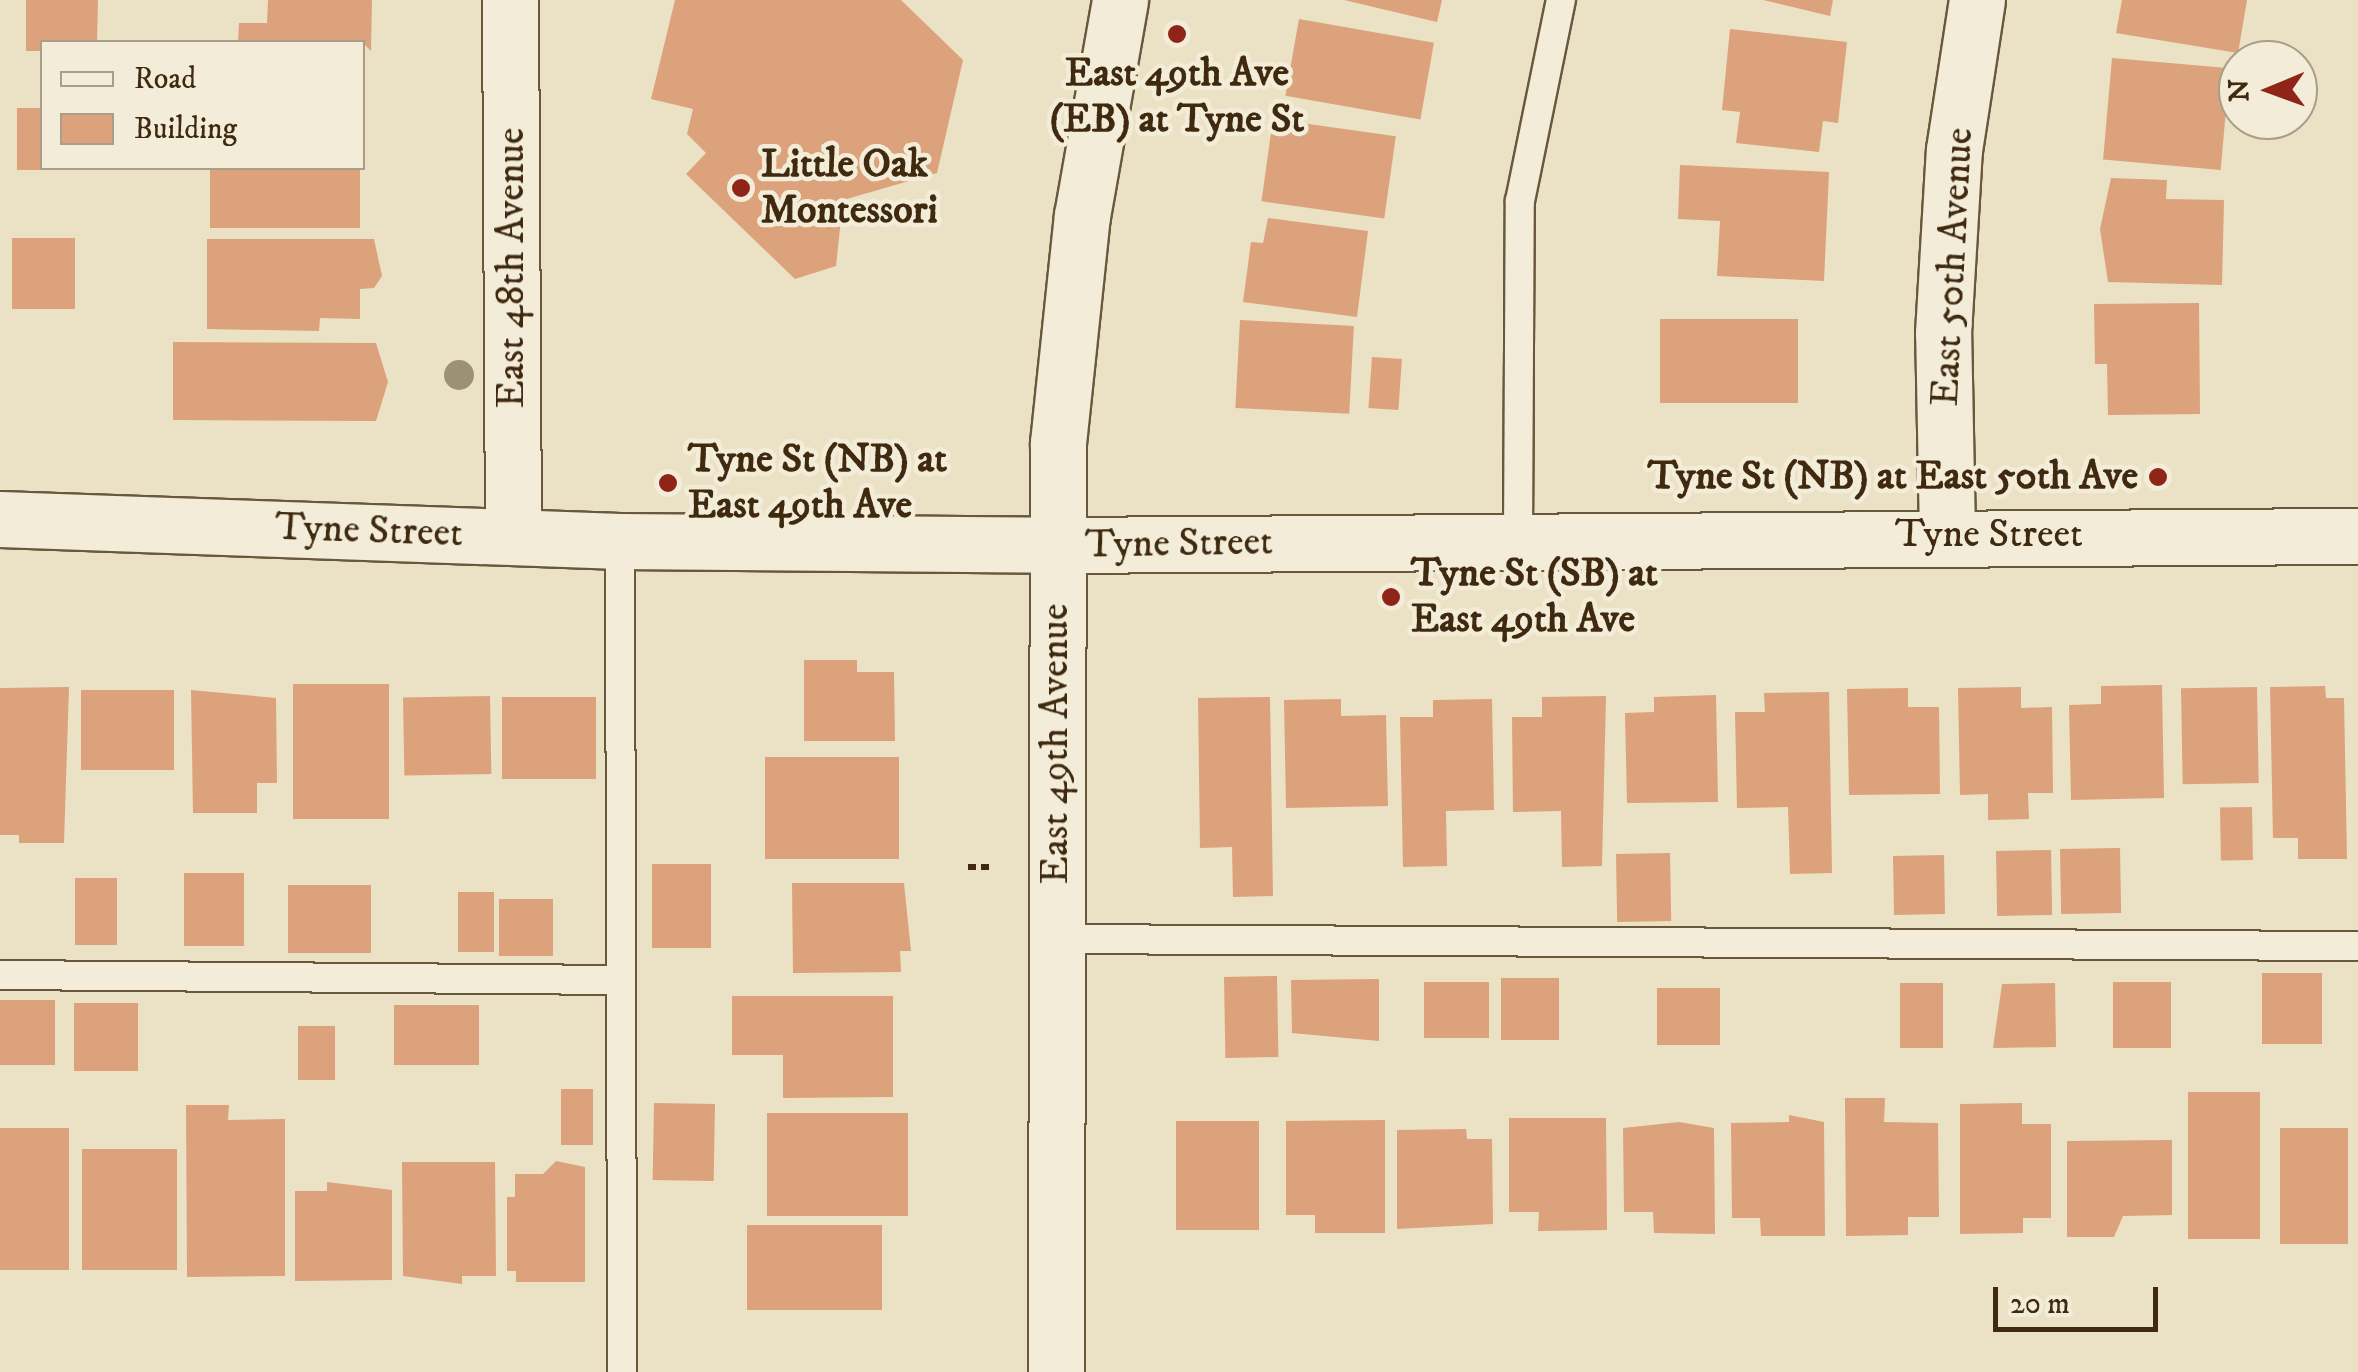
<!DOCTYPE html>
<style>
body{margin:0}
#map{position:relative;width:2358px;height:1372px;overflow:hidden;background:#ebe1c5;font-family:"IM FELL DW Pica",serif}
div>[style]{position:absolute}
.building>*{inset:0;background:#dba27b;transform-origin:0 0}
.path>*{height:6px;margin-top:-3px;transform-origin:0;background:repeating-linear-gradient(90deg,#3f2a10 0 8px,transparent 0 13px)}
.roads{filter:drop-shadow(2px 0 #6a583d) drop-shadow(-2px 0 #6a583d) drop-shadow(0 2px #6a583d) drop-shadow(0 -2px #6a583d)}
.lane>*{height:28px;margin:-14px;padding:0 14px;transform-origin:14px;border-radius:14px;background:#f2ecd9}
.street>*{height:55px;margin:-27.5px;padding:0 27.5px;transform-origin:27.5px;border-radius:27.5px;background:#f2ecd9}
.secondary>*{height:55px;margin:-27.5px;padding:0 27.5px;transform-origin:27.5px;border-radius:27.5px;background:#f2ecd9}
.trees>*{width:30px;height:30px;margin:-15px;border-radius:50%;background:#9d9174}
.dots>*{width:28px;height:28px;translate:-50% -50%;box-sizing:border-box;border:5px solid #f2ecd9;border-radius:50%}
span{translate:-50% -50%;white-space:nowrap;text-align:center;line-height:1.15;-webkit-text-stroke:9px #f2ecd9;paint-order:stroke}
.poi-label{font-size:40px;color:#3f2a10;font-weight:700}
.left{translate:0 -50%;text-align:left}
.right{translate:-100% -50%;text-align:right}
.street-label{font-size:40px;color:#3f2a10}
.legend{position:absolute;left:40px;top:40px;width:325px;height:130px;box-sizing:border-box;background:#f2ecd9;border:2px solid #aa9e89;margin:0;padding:12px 18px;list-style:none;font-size:30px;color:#3f2a10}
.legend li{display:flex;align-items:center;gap:20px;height:50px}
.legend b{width:50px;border:2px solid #aa9e89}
.north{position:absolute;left:2218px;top:40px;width:100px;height:100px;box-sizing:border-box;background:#f2ecd9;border:2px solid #aa9e89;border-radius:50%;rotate:269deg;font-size:28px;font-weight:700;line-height:40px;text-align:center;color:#3f2a10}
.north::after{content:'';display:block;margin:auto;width:35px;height:45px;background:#8f2418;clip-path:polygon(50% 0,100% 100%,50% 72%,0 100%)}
.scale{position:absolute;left:1993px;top:1287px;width:165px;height:45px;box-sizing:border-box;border:5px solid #3f2a10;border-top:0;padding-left:12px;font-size:30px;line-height:35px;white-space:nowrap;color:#3f2a10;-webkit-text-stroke:8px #f2ecd9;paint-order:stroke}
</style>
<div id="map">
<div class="building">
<i style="clip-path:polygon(26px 0,98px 0,97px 42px,42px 42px,42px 51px,26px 51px)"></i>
<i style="clip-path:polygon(268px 0,372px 0,371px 51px,362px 42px,238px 42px,239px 23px,267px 23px)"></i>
<i style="clip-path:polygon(675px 0,901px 0,963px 60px,937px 173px,843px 200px,836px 266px,795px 279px,686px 174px,706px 153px,687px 134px,693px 109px,651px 99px)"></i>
<i style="clip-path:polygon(1344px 0,1442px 0,1437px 22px)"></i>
<i style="clip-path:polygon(1763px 0,1833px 0,1830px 16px)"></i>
<i style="clip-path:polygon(2122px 0,2247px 0,2238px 53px,2116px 33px)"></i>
<i style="left:1299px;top:19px;width:137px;height:78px;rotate:10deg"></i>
<i style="clip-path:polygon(1730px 29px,1847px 42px,1838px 123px,1823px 121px,1819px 152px,1736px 143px,1740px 112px,1722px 110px)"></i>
<i style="left:2112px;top:58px;width:118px;height:102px;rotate:5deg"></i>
<i style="left:17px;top:108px;width:25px;height:62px"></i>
<i style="left:1273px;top:119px;width:124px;height:83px;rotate:8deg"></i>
<i style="clip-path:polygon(1680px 165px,1829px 172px,1824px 281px,1717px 276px,1720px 221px,1678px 219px)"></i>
<i style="left:210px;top:168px;width:150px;height:60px"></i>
<i style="clip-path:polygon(2111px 178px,2167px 180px,2166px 199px,2224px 200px,2222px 285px,2108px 282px,2100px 229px)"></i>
<i style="clip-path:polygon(1268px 218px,1368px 231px,1357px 317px,1243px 302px,1251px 242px,1263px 243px)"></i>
<i style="left:12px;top:238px;width:63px;height:71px"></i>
<i style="clip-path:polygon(207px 239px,374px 239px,382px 276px,374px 288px,360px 289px,360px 319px,320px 318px,319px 331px,207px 329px)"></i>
<i style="clip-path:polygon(2199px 303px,2200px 414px,2108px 415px,2107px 364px,2095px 364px,2094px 304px)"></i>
<i style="left:1660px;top:319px;width:138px;height:84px"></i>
<i style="left:1240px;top:320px;width:114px;height:88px;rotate:3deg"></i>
<i style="clip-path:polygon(173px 342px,376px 343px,388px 382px,376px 421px,173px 420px)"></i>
<i style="left:1372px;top:357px;width:30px;height:51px;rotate:4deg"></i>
<i style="clip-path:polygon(804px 660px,857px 660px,857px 672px,894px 672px,895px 741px,804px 741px)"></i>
<i style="left:389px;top:684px;width:135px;height:96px;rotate:90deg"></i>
<i style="clip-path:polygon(2162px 685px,2164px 798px,2071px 800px,2069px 705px,2101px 704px,2101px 686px)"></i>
<i style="clip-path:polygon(2325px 686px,2326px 698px,2344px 698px,2347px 859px,2298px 859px,2298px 838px,2273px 838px,2270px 687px)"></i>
<i style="clip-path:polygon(69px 687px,64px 843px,19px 843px,19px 835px,0 835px,0 688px)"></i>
<i style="clip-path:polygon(2021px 687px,2021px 708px,2052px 707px,2053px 793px,2028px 793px,2029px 819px,1988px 820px,1988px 794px,1960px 795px,1958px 688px)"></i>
<i style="left:2257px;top:687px;width:96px;height:76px;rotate:89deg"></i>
<i style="clip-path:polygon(1908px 688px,1908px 707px,1939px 707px,1940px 794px,1849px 795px,1847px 689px)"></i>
<i style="left:81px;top:690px;width:93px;height:80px"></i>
<i style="clip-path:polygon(191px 690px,276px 698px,277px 783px,257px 783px,257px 813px,193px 813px)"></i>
<i style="clip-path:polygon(1829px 692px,1832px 873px,1790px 874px,1788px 807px,1737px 808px,1735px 712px,1765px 712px,1764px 693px)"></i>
<i style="clip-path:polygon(1716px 695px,1718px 802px,1627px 803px,1625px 713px,1654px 712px,1654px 697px)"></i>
<i style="left:490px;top:696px;width:78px;height:87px;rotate:89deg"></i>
<i style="clip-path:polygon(1606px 696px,1602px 866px,1562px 867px,1561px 811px,1513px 812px,1512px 717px,1542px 717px,1542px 697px)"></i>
<i style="left:502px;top:697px;width:94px;height:82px"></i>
<i style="clip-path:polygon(1270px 697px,1273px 896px,1233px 897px,1232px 847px,1200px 848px,1198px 698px)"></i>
<i style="clip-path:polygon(1341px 699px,1341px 716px,1386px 715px,1388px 806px,1286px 808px,1284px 700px)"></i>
<i style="clip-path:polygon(1492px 699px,1494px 810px,1446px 811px,1447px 866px,1403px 867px,1400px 717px,1433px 717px,1433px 700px)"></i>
<i style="left:765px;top:757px;width:134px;height:102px"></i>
<i style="left:2252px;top:807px;width:53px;height:32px;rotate:89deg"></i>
<i style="left:2120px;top:848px;width:65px;height:60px;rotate:89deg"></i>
<i style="left:2051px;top:850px;width:65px;height:55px;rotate:89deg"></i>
<i style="left:1670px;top:853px;width:68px;height:54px;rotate:89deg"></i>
<i style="left:1944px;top:855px;width:59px;height:51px;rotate:89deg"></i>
<i style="left:652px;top:864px;width:59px;height:84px"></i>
<i style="left:184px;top:873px;width:60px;height:73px"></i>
<i style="left:75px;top:878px;width:42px;height:67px"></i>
<i style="clip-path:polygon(792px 883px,904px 883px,911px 951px,900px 951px,901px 972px,793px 973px)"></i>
<i style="left:288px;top:885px;width:83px;height:68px"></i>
<i style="left:458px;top:892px;width:36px;height:60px"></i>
<i style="left:499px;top:899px;width:54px;height:57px"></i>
<i style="left:2262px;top:973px;width:60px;height:71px"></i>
<i style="left:1277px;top:976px;width:81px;height:53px;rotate:89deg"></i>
<i style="left:1559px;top:978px;width:62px;height:58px;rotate:90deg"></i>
<i style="clip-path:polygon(1379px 979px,1379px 1041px,1292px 1033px,1291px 980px)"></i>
<i style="left:1424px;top:982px;width:65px;height:56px"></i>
<i style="left:2113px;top:982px;width:58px;height:66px"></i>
<i style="left:1900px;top:983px;width:43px;height:65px"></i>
<i style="clip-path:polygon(2055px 983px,2056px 1047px,1993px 1048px,2002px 984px)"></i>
<i style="left:1720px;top:988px;width:57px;height:63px;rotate:90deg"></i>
<i style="clip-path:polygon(732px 996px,893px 996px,893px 1097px,783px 1098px,783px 1055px,732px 1055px)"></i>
<i style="left:0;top:1000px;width:55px;height:65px"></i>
<i style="left:74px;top:1003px;width:64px;height:68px"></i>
<i style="left:479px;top:1005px;width:60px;height:85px;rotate:90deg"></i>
<i style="left:335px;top:1026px;width:54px;height:37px;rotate:90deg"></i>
<i style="left:561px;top:1089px;width:32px;height:56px"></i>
<i style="left:2188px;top:1092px;width:72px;height:147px"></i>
<i style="clip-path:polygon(1845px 1098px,1885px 1098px,1884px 1122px,1938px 1123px,1939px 1217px,1908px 1217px,1908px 1235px,1846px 1236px)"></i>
<i style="left:654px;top:1103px;width:61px;height:77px;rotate:1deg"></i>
<i style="clip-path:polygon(2022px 1103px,2022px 1124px,2051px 1124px,2051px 1218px,2023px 1218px,2023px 1233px,1960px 1234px,1960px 1104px)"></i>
<i style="clip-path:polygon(186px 1105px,229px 1105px,228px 1120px,285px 1119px,285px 1276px,187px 1277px)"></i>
<i style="left:908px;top:1113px;width:103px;height:141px;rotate:90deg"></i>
<i style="clip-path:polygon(1789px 1115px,1824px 1122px,1825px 1236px,1761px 1236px,1760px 1218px,1732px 1218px,1731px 1123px,1789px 1122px)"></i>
<i style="clip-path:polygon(1509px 1118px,1606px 1118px,1607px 1230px,1538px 1231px,1539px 1212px,1509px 1212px)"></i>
<i style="clip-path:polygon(1385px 1120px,1385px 1233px,1315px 1233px,1315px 1215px,1286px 1215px,1286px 1121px)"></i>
<i style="left:1176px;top:1121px;width:83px;height:109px"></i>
<i style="clip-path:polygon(1679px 1122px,1714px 1128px,1715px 1234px,1654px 1233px,1653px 1212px,1624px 1212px,1623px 1128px)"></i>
<i style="left:69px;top:1128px;width:142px;height:69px;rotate:90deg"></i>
<i style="left:2280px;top:1128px;width:68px;height:116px"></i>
<i style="clip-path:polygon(1466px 1129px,1467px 1139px,1492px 1139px,1493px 1224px,1397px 1229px,1397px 1130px)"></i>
<i style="clip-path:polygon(2172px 1140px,2172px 1215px,2123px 1216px,2114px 1237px,2067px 1237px,2067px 1141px)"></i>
<i style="left:82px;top:1149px;width:95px;height:121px"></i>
<i style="clip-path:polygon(556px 1161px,585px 1167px,585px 1282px,516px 1282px,516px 1271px,507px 1271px,507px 1197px,515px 1197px,515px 1174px,543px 1174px)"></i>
<i style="clip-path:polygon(402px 1162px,495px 1162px,496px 1276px,462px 1276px,462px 1284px,403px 1276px)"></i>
<i style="clip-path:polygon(327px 1182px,392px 1190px,392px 1280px,295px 1281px,295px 1191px,327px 1191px)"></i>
<i style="left:882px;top:1225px;width:85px;height:135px;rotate:90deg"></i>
</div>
<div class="path">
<i style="left:1177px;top:34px;width:11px;rotate:10deg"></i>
<i style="left:968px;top:867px;width:21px"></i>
</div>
<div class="roads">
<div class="lane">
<i style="left:1518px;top:539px;width:338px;rotate:-89.7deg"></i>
<i style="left:1520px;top:201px;width:205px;rotate:-78.5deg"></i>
<i style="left:620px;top:541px;width:831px;rotate:89.86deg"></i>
<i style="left:1056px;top:939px;width:1302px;rotate:0.31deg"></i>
<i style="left:0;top:975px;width:618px;rotate:0.46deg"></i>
</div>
<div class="street">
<i style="left:510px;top:0;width:536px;rotate:89.68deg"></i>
<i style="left:0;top:519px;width:620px;rotate:2.03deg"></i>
<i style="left:620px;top:541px;width:437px;rotate:0.5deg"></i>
<i style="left:1947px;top:534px;width:201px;rotate:-91.1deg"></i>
<i style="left:1943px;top:333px;width:183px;rotate:-86.6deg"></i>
<i style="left:1954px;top:150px;width:152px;rotate:-81.3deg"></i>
</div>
<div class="secondary">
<i style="left:1057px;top:545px;width:1301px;rotate:-0.4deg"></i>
<i style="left:1056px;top:1372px;width:929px;rotate:-89.88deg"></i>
<i style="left:1058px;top:443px;width:228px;rotate:-84deg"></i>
<i style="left:1082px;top:216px;width:219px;rotate:-80deg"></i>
</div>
</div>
<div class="trees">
<i style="left:459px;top:375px"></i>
</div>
<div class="dots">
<i style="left:1177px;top:34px;background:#8f2418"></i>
<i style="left:741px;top:188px;background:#8f2418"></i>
<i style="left:2158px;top:477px;background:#8f2418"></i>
<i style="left:668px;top:483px;background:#8f2418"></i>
<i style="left:1391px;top:597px;background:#8f2418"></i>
</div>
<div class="poi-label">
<span style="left:1177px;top:97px">East 49th Ave<br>(EB) at Tyne St</span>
<span class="left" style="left:761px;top:188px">Little Oak<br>Montessori</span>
<span class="left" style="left:688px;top:483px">Tyne St (NB) at<br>East 49th Ave</span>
<span class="right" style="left:2138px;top:477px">Tyne St (NB) at East 50th Ave</span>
<span class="left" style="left:1411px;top:597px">Tyne St (SB) at<br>East 49th Ave</span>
</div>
<div class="street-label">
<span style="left:1953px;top:267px;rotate:-87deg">East 50th Avenue</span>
<span style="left:512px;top:268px;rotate:-90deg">East 48th Avenue</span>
<span style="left:369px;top:531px;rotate:2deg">Tyne Street</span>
<span style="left:1989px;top:535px">Tyne Street</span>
<span style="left:1179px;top:544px;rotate:-1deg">Tyne Street</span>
<span style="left:1056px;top:744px;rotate:-90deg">East 49th Avenue</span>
</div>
<ul class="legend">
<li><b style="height:12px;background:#f2ecd9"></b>Road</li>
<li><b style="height:28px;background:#dba27b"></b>Building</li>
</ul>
<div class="north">N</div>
<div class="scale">20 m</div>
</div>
